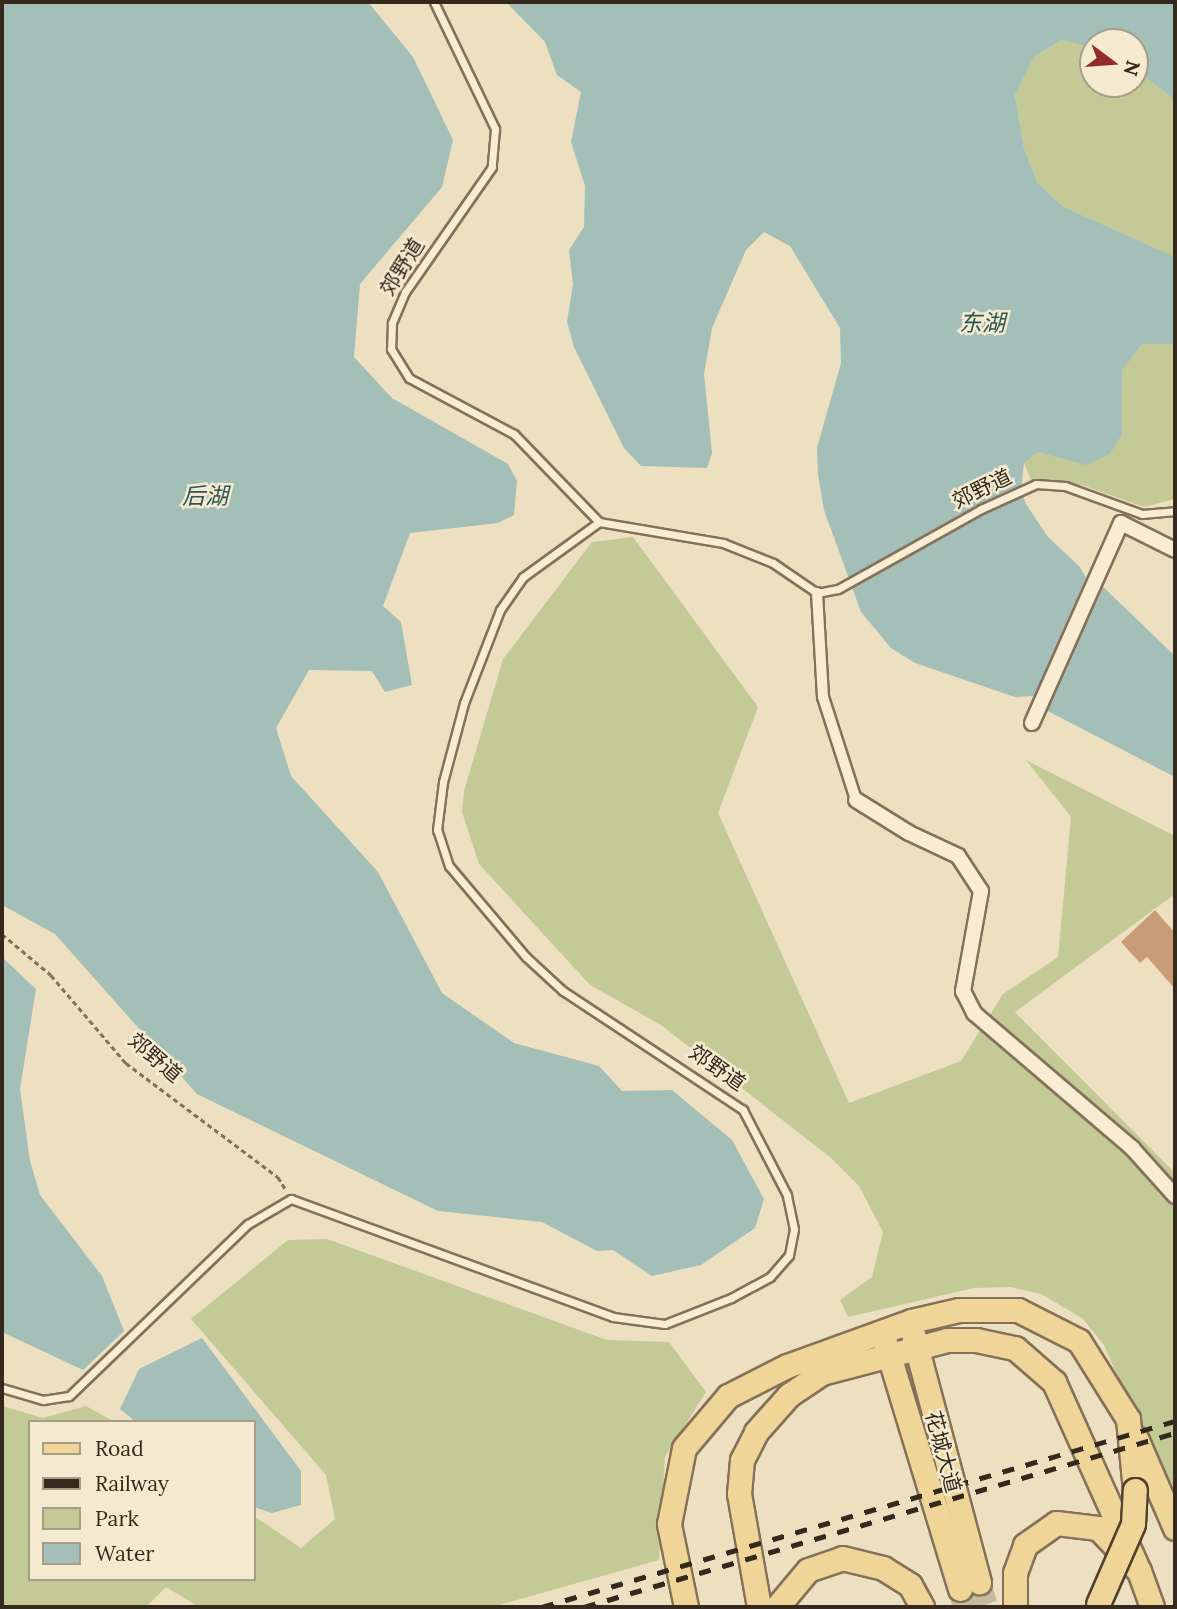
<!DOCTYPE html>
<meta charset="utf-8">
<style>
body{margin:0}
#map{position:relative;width:1177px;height:1609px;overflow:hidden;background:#ece0c0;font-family:Lora,"Noto Sans SC",serif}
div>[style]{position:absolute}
.green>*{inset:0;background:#c3ca95}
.water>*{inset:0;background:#a3bfb7}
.building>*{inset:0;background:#ca9b77}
.primary-tunnel>*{height:23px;margin-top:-11.5px;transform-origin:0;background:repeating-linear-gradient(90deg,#c7bb9f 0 23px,transparent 0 34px)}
.path>*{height:2.5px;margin-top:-1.25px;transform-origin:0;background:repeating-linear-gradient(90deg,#857159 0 5px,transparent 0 8.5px)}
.roads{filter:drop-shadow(2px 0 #857159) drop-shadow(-2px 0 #857159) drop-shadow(0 2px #857159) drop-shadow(0 -2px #857159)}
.service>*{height:7px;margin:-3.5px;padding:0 3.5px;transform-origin:3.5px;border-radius:3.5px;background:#f8edd3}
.pedestrian>*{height:10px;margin:-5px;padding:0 5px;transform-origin:5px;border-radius:5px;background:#f8edd3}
.minor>*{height:14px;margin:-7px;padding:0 7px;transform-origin:7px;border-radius:7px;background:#f8edd3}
.primary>*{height:23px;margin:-11.5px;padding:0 11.5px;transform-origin:11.5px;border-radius:11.5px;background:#efd598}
.rail>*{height:4.5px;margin-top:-2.25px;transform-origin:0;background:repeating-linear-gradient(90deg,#35291d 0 12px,transparent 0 24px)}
.bridges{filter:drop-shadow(2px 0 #533f2d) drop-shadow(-2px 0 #533f2d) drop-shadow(0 2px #533f2d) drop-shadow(0 -2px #533f2d)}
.primary-bridge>*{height:23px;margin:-11.5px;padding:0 11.5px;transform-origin:11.5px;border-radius:11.5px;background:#efd598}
span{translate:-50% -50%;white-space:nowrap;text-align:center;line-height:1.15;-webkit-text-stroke:5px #f4ead0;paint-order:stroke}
.street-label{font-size:21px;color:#35291d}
.water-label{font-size:23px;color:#2c5553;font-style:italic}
.frame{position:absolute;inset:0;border:4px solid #35291d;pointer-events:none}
.legend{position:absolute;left:28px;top:1420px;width:228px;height:161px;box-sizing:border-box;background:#f4ead0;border:2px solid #a89d88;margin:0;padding:9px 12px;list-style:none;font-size:21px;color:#35291d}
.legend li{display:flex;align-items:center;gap:14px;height:35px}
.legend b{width:35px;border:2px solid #a89d88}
.north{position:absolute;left:1079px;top:28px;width:70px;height:70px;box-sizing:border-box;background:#f4ead0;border:2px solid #a89d88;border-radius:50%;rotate:106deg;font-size:19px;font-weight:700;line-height:28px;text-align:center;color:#35291d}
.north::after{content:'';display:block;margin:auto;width:24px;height:32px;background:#922b2a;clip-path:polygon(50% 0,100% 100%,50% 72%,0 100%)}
</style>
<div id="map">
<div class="green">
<i style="clip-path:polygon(1061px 40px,1093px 48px,1093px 84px,1135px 84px,1135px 69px,1175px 100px,1175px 257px,1062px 206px,1037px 182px,1024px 148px,1015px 95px,1034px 57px)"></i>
<i style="clip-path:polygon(1142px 344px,1175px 344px,1175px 499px,1144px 507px,1082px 485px,1031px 480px,1024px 463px,1038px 452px,1060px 457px,1122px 434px,1122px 371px)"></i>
<i style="clip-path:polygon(633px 537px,758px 707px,718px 813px,849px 1103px,961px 1061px,1003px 994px,1058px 957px,1071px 817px,1026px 760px,1175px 836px,1175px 894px,1015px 1012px,1175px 1173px,1175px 1512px,1104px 1345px,1082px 1318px,1041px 1294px,1011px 1287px,974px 1288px,848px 1317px,840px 1300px,872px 1277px,883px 1232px,859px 1186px,831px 1158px,661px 1025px,590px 985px,479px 864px,462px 812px,464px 791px,503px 659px,592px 542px)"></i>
<i style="clip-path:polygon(327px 1239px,607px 1340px,669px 1342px,706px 1392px,665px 1457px,659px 1560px,492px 1607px,199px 1607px,166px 1587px,146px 1607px,2px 1607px,2px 1406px,43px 1418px,86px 1406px,115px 1422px,30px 1422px,30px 1579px,254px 1579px,254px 1516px,301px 1548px,335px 1519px,326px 1475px,191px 1319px,288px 1240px)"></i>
</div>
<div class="water">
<i style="clip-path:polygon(2px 2px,368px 2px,413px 57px,453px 140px,442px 187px,360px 284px,354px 357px,392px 398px,508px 464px,517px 481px,514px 515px,498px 523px,410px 533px,383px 606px,401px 622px,412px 685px,385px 692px,372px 671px,309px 670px,276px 728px,291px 776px,378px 872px,442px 993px,514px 1043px,599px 1066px,622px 1091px,672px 1090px,732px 1140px,764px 1199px,755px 1228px,701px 1265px,652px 1276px,613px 1250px,597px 1251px,542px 1222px,438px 1211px,197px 1094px,55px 934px,2px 905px)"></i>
<i style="clip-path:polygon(506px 2px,1175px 2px,1175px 100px,1135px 69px,1135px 42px,1093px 42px,1093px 48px,1061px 40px,1034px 57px,1015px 95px,1024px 148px,1037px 182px,1062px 206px,1175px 257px,1175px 344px,1142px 344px,1122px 371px,1122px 434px,1110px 454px,1086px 465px,1038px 452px,1024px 463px,1021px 491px,1026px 504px,1048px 537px,1080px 567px,1086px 578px,1034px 696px,1015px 697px,915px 663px,891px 648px,861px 612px,824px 510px,818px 475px,817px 448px,841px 363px,840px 328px,790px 246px,764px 232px,746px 250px,712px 328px,704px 374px,712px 453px,707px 468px,641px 466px,624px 448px,574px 347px,567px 322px,573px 284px,569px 250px,584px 227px,585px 186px,571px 142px,581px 92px,557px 75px,545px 42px)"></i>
<i style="clip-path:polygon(1099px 583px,1175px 656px,1175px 777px,1044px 709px)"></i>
<i style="clip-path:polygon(2px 957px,36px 989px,20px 1089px,30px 1161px,40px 1195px,102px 1276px,124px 1331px,83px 1370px,2px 1332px)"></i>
<i style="clip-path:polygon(202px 1338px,301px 1471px,301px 1505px,272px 1513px,254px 1507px,254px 1422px,136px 1422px,120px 1409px,139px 1369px)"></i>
</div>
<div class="building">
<i style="clip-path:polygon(1155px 910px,1175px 933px,1175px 989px,1147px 957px,1140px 963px,1121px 942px)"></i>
</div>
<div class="primary-tunnel">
<i style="left:979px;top:1582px;width:26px;rotate:72deg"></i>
<i style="left:960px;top:1589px;width:18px;rotate:77deg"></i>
</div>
<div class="path">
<i style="left:2px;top:934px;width:64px;rotate:39.9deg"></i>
<i style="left:51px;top:975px;width:116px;rotate:49.6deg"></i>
<i style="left:126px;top:1063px;width:190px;rotate:36.9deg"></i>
<i style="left:278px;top:1177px;width:15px;rotate:58deg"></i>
</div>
<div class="roads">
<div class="service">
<i style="left:434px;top:2px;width:141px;rotate:64.3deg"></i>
<i style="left:495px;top:129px;width:38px;rotate:95deg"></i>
<i style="left:492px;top:167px;width:152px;rotate:124.8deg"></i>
<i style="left:405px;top:292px;width:34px;rotate:113deg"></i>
<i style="left:392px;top:323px;width:26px;rotate:92deg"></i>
<i style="left:391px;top:349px;width:34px;rotate:58deg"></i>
<i style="left:409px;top:378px;width:119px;rotate:28.1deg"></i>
<i style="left:514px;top:434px;width:122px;rotate:46deg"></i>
<i style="left:599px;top:522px;width:126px;rotate:9.6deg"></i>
<i style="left:723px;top:543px;width:54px;rotate:21.8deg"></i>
<i style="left:773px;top:563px;width:53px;rotate:34.3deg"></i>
<i style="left:817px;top:593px;width:21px;rotate:-11deg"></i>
<i style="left:838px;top:589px;width:164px;rotate:-29.2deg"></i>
<i style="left:981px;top:509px;width:60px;rotate:-24.4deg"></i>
<i style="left:1036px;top:484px;width:29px;rotate:4deg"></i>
<i style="left:1065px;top:486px;width:82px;rotate:20deg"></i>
<i style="left:1142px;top:514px;width:33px;rotate:-5deg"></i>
<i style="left:2px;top:1388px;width:43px;rotate:16.3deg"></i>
<i style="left:43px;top:1400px;width:26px;rotate:-9deg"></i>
<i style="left:69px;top:1396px;width:248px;rotate:-43.9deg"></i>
<i style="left:248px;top:1224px;width:50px;rotate:-30.2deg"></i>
<i style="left:291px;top:1199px;width:343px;rotate:20.1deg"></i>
<i style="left:613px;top:1317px;width:52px;rotate:7.7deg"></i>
<i style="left:665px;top:1324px;width:71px;rotate:-21.5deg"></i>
<i style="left:731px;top:1298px;width:44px;rotate:-28.3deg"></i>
<i style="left:770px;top:1277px;width:29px;rotate:-49deg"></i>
<i style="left:789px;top:1255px;width:26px;rotate:-79deg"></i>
<i style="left:794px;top:1229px;width:35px;rotate:-102deg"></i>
<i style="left:787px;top:1195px;width:96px;rotate:-117.4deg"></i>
<i style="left:743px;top:1110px;width:216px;rotate:-146.5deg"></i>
<i style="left:563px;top:991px;width:50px;rotate:-137.4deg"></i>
<i style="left:526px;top:957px;width:119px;rotate:-130.2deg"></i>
<i style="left:449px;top:866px;width:38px;rotate:-108deg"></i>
<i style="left:437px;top:830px;width:48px;rotate:-82.9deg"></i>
<i style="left:443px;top:782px;width:82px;rotate:-75.1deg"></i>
<i style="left:464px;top:703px;width:100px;rotate:-68.8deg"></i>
<i style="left:500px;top:610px;width:40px;rotate:-55.1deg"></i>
<i style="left:523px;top:577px;width:94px;rotate:-35.9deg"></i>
</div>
<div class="pedestrian">
<i style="left:817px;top:593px;width:104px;rotate:86.7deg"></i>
<i style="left:823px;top:697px;width:108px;rotate:72.2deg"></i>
</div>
<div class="minor">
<i style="left:1032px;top:723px;width:219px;rotate:-66deg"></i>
<i style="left:1121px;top:523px;width:60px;rotate:26.6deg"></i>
<i style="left:856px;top:800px;width:62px;rotate:31.9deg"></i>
<i style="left:909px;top:833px;width:54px;rotate:25.1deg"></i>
<i style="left:958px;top:856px;width:42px;rotate:56.7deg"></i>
<i style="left:981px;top:891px;width:102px;rotate:100.2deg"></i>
<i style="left:963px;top:991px;width:25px;rotate:63deg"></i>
<i style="left:974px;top:1013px;width:208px;rotate:40.5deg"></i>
<i style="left:1132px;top:1148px;width:64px;rotate:48.1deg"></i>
</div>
<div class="primary">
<i style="left:913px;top:1334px;width:257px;rotate:75.1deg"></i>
<i style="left:885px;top:1342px;width:258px;rotate:73.1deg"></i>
<i style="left:1136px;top:1438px;width:98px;rotate:66.6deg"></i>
<i style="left:686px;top:1607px;width:85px;rotate:-101.6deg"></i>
<i style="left:669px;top:1524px;width:77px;rotate:-78.8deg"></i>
<i style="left:684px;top:1448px;width:68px;rotate:-49.8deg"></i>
<i style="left:728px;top:1396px;width:66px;rotate:-27deg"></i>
<i style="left:787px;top:1366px;width:132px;rotate:-19.9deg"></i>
<i style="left:911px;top:1321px;width:49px;rotate:-12.9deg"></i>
<i style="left:959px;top:1310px;width:59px"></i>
<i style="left:1018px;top:1310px;width:68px;rotate:26.9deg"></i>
<i style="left:1079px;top:1341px;width:92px;rotate:57.9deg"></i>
<i style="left:1128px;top:1419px;width:71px;rotate:84.4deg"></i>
<i style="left:759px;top:1607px;width:115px;rotate:-100deg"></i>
<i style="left:739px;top:1494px;width:34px;rotate:-85deg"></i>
<i style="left:742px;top:1460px;width:31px;rotate:-63deg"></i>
<i style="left:756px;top:1432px;width:50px;rotate:-48.3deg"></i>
<i style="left:789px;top:1395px;width:40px;rotate:-34deg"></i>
<i style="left:822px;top:1373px;width:129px;rotate:-14.8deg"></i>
<i style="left:947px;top:1340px;width:29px"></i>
<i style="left:976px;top:1340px;width:40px;rotate:12deg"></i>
<i style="left:1015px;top:1348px;width:52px;rotate:41.1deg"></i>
<i style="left:1054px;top:1382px;width:207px;rotate:65.8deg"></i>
<i style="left:777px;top:1607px;width:48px;rotate:-50deg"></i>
<i style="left:808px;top:1570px;width:36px;rotate:-19deg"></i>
<i style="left:842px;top:1558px;width:42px;rotate:13.7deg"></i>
<i style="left:883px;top:1568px;width:32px;rotate:32deg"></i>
<i style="left:910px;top:1585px;width:25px;rotate:61deg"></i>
<i style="left:1015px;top:1607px;width:34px;rotate:-90deg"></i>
<i style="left:1015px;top:1573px;width:30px;rotate:-70deg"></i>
<i style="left:1025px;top:1545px;width:38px;rotate:-35deg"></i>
<i style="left:1056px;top:1523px;width:42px;rotate:6.8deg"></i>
<i style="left:1098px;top:1528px;width:59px;rotate:46.4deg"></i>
<i style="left:1139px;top:1571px;width:38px;rotate:70deg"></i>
</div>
</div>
<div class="rail">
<i style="left:542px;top:1607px;width:660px;rotate:-16.37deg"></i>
<i style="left:584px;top:1607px;width:616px;rotate:-16.41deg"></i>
</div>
<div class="bridges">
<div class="primary-bridge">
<i style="left:1098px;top:1604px;width:87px;rotate:-66.4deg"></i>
<i style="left:1133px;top:1524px;width:34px;rotate:-87deg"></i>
</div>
</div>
<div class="street-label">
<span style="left:402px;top:267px;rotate:-58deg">郊野道</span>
<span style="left:982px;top:489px;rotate:-26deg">郊野道</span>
<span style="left:155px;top:1058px;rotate:41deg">郊野道</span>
<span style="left:717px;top:1068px;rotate:35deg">郊野道</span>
<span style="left:943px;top:1452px;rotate:75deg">花城大道</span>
</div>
<div class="water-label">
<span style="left:982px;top:323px">东湖</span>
<span style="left:205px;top:496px">后湖</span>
</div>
<div class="frame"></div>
<ul class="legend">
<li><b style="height:9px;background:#efd598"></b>Road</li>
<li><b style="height:9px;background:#35291d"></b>Railway</li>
<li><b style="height:19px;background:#c3ca95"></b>Park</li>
<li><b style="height:19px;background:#a3bfb7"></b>Water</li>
</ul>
<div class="north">N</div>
</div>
